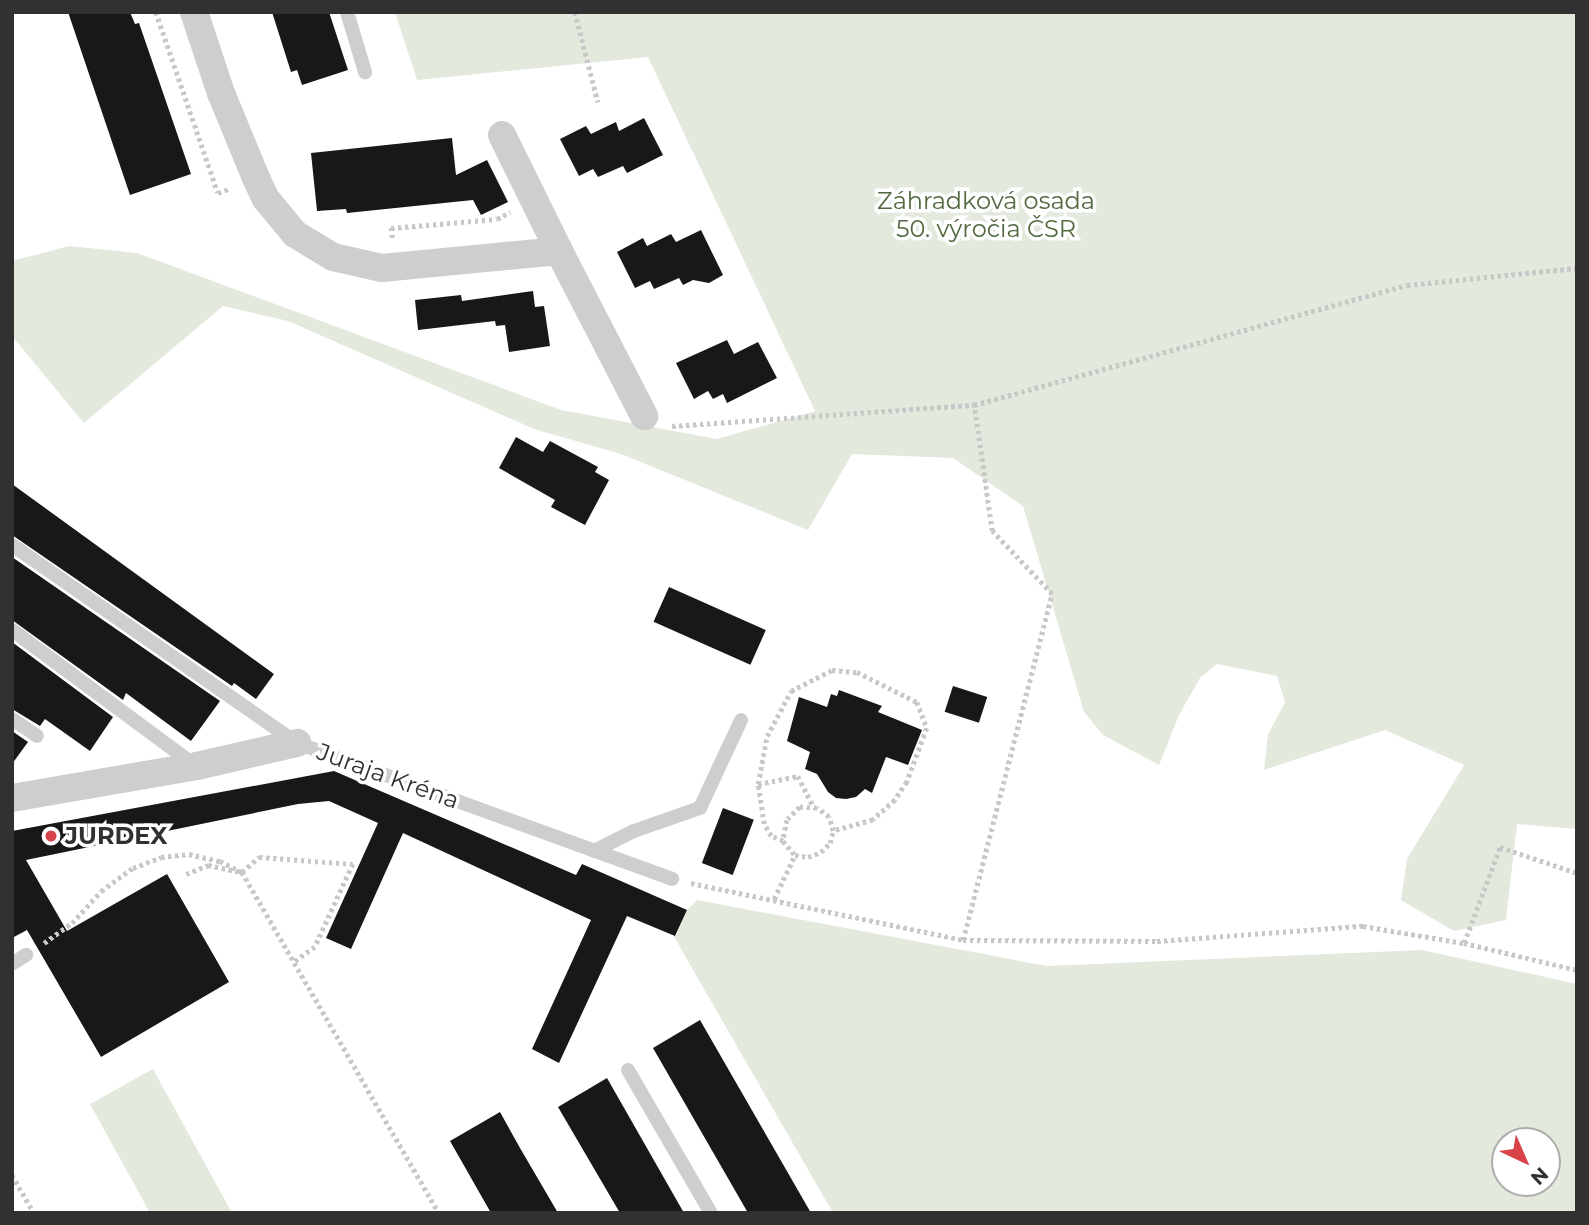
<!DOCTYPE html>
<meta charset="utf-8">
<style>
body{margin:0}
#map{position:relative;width:1589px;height:1225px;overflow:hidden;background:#fff;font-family:Montserrat,sans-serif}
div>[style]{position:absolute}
.green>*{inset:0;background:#e3e9dd}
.building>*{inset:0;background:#181818;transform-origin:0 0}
.path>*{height:4.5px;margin-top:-2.25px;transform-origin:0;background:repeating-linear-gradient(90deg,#c8c8c8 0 3.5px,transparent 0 7px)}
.lane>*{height:14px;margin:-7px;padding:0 7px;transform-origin:7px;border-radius:7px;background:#cecece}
.street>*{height:28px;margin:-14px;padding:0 14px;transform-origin:14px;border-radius:14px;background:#cecece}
.dots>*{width:19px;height:19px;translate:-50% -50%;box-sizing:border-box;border:4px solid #fff;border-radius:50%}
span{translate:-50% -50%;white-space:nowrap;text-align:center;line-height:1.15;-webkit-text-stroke:7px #fff;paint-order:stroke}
.park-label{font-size:24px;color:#526941}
.street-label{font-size:24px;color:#313131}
.poi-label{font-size:24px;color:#313131;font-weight:700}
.left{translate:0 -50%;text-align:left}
.frame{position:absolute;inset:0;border:14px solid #313131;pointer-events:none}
.north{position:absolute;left:1491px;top:1127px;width:70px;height:70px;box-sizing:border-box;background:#fff;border:2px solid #adadad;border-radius:50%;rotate:136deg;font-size:19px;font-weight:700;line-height:28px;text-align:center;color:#313131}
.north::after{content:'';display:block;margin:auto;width:24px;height:32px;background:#d84348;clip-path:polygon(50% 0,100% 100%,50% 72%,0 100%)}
</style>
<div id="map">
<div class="green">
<i style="clip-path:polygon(395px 12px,1577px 12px,1577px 829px,1517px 824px,1506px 920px,1454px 931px,1401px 900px,1407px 859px,1464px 765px,1385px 730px,1264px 770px,1268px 735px,1285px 702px,1277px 676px,1217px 664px,1200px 678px,1179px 715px,1159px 765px,1103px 735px,1084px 712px,1023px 506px,953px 458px,852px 454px,808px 530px,621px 454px,534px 429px,288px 321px,223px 306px,84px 423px,12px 336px,12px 261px,69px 246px,137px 253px,561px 410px,717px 439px,815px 411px,648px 57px,417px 80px)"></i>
<i style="clip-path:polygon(evenodd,697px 900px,1047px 966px,1422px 950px,1577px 984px,1577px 1213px,833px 1213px,673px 935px,676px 936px,687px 910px,697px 900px,1505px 1141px,1547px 1141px,1547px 1183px,1505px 1183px,1505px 1141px)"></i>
<i style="clip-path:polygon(153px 1069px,232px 1213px,150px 1213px,90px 1104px)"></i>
</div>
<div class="building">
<i style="clip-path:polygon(68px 12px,130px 12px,135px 24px,139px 23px,191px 174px,130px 195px)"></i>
<i style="clip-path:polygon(272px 12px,329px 12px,348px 70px,302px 85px,297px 70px,291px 72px)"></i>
<i style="clip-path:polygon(644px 118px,663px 155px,627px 173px,623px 166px,598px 177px,593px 169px,579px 176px,560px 139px,586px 126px,591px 134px,616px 122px,619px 131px)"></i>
<i style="clip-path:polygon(452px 138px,456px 175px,487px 160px,508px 202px,481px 215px,473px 200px,347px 213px,346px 209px,317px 211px,311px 153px)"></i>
<i style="clip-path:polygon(701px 230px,723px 275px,709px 283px,693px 280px,683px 285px,679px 278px,654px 289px,650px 281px,635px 288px,617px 252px,643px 238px,647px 246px,671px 234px,676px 242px)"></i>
<i style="clip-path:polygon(533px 291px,535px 307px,544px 306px,550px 346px,509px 352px,505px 325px,496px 326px,495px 321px,418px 330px,415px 300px,461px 295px,462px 301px)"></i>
<i style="clip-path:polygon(727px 340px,734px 354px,758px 342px,777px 378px,727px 403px,723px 394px,713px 399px,708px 391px,694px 399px,676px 363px)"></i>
<i style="clip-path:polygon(516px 437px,543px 452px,550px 441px,598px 467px,595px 472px,609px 480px,585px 525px,551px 507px,555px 500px,499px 468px)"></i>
<i style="clip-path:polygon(12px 484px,274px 674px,256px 699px,234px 683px,232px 686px,12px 535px)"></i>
<i style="clip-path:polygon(12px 557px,220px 701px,191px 741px,126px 693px,123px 700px,12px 620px)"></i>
<i style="left:669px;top:587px;width:106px;height:38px;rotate:24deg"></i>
<i style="clip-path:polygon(12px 642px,113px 717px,90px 751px,45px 719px,40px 726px,12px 709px)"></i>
<i style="left:953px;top:686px;width:36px;height:27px;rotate:18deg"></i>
<i style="clip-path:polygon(839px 690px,882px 706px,878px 712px,922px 730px,908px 765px,886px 757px,872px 793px,865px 789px,856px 797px,846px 799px,836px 798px,828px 792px,817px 774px,805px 769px,810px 752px,787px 741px,799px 697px,827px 707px,831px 694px,837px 696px)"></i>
<i style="clip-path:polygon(12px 731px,28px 742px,12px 764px)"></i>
<i style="clip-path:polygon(334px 771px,576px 875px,582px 864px,687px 910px,675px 936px,627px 916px,559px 1063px,532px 1049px,591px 920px,403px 833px,351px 949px,326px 938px,378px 823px,329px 801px,298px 804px,26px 860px,67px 931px,167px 874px,229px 982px,101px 1057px,27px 930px,12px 938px,12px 831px)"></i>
<i style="left:723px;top:808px;width:33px;height:59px;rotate:21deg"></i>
<i style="clip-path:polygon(700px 1020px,811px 1213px,748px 1213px,653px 1048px)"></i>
<i style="clip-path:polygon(607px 1078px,684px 1213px,620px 1213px,558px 1107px)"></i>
<i style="clip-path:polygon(500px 1112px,520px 1148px,558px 1213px,491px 1213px,450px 1141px)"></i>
</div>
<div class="path">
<i style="left:156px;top:12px;width:191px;rotate:71.1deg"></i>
<i style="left:218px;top:193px;width:14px;rotate:-21deg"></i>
<i style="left:575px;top:12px;width:93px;rotate:75.7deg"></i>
<i style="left:392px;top:238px;width:10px;rotate:-96deg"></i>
<i style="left:391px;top:228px;width:106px;rotate:-4.9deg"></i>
<i style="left:497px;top:219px;width:15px;rotate:-28deg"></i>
<i style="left:672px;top:426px;width:303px;rotate:-4deg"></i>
<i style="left:974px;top:405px;width:449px;rotate:-15.5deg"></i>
<i style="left:1407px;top:285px;width:171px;rotate:-5.7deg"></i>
<i style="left:758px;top:784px;width:41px;rotate:-11.3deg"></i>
<i style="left:798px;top:776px;width:35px;rotate:63deg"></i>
<i style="left:783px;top:841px;width:13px;rotate:-157deg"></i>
<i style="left:771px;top:836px;width:14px;rotate:-120deg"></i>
<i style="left:764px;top:824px;width:40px;rotate:-98.5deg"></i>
<i style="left:758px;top:784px;width:49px;rotate:-79.4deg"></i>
<i style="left:767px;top:736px;width:51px;rotate:-61.9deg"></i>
<i style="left:791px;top:691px;width:46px;rotate:-27.1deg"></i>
<i style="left:832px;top:670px;width:25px;rotate:5deg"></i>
<i style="left:857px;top:672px;width:67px;rotate:26.6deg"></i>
<i style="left:917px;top:702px;width:28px;rotate:69deg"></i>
<i style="left:927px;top:728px;width:58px;rotate:110.3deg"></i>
<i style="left:907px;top:782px;width:22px;rotate:124deg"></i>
<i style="left:895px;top:800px;width:30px;rotate:138deg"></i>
<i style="left:873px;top:820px;width:41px;rotate:164.6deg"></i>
<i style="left:186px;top:874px;width:24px;rotate:-22deg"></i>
<i style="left:208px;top:865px;width:35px;rotate:12deg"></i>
<i style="left:242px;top:872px;width:394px;rotate:60deg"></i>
<i style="left:691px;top:883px;width:278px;rotate:11.8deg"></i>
<i style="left:963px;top:940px;width:194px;rotate:0.3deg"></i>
<i style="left:1157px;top:941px;width:207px;rotate:-4.2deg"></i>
<i style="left:1363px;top:926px;width:102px;rotate:9.6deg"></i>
<i style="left:1464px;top:943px;width:103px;rotate:-69.4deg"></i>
<i style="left:1500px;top:847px;width:81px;rotate:18.7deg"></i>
<i style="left:774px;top:899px;width:49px;rotate:-64.5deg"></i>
<i style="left:795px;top:855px;width:13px;rotate:9deg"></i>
<i style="left:808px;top:857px;width:14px;rotate:-21deg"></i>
<i style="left:821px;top:852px;width:13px;rotate:-45deg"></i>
<i style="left:830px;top:843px;width:12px;rotate:-76deg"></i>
<i style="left:833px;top:831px;width:15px;rotate:-106deg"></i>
<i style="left:829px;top:817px;width:15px;rotate:-143deg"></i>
<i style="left:817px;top:808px;width:17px;rotate:-177deg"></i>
<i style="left:800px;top:807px;width:18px;rotate:135deg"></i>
<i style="left:787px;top:820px;width:21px;rotate:101deg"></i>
<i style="left:783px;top:841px;width:18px;rotate:49deg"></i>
<i style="left:963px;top:940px;width:357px;rotate:-75.6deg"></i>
<i style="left:1052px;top:594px;width:87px;rotate:-133.6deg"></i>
<i style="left:992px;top:531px;width:127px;rotate:-98.1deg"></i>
<i style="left:44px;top:943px;width:34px;rotate:-36deg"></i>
<i style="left:72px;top:923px;width:43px;rotate:-47.8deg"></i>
<i style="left:101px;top:891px;width:39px;rotate:-36deg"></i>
<i style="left:133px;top:868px;width:30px;rotate:-21deg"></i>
<i style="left:161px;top:857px;width:28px;rotate:-6deg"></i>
<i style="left:189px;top:854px;width:32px;rotate:13deg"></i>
<i style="left:220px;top:861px;width:25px;rotate:27deg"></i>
<i style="left:242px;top:872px;width:23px;rotate:-41deg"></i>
<i style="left:259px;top:857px;width:94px;rotate:4.3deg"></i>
<i style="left:353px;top:864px;width:91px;rotate:114.6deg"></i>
<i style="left:315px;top:947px;width:26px;rotate:144deg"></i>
<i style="left:1464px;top:943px;width:116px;rotate:13.4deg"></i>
<i style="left:12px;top:1175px;width:44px;rotate:59.9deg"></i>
</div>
<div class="lane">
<i style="left:347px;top:12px;width:63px;rotate:73.3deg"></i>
<i style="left:12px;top:545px;width:347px;rotate:34.8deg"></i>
<i style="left:297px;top:743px;width:399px;rotate:19.9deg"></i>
<i style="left:12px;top:630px;width:229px;rotate:36.5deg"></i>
<i style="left:12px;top:719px;width:30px;rotate:34deg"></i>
<i style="left:594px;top:851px;width:45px;rotate:-26.6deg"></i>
<i style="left:634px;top:831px;width:70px;rotate:-19.2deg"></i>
<i style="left:700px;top:808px;width:97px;rotate:-65deg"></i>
<i style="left:12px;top:964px;width:17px;rotate:-33deg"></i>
<i style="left:628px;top:1070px;width:165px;rotate:59.9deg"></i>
</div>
<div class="street">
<i style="left:194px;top:12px;width:85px;rotate:71.6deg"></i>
<i style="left:221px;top:93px;width:92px;rotate:67.6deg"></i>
<i style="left:256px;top:178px;width:23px;rotate:65deg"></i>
<i style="left:266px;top:199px;width:45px;rotate:50.4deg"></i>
<i style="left:295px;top:234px;width:44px;rotate:31.2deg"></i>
<i style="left:333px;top:257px;width:50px;rotate:12.7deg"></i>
<i style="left:382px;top:268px;width:178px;rotate:-5.5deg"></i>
<i style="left:559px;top:251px;width:186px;rotate:62.7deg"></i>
<i style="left:502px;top:135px;width:129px;rotate:63.8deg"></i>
<i style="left:12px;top:798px;width:188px;rotate:-9.8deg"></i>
<i style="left:197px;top:766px;width:103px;rotate:-13deg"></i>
</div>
<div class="dots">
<i style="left:51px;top:836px;background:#d84348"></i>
</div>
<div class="park-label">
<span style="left:986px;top:215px">Záhradková osada<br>50. výročia ČSR</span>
</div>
<div class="street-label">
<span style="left:388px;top:776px;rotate:20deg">Juraja Kréna</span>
</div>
<div class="poi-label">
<span class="left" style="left:65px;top:836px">JURDEX</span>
</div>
<div class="frame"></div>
<div class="north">N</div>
</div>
